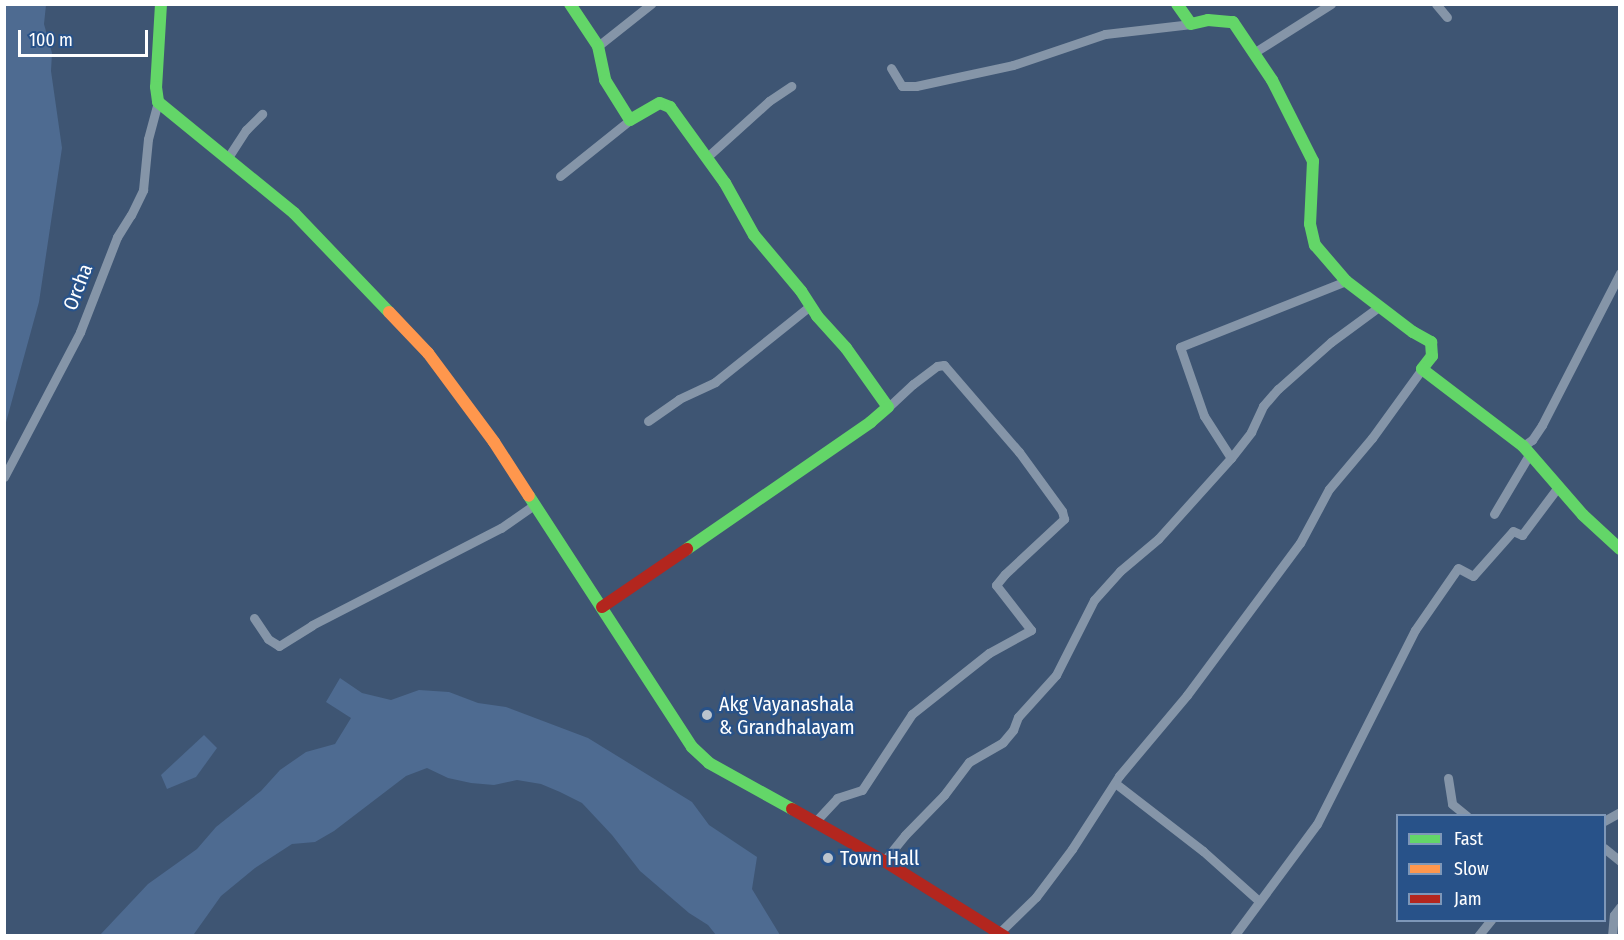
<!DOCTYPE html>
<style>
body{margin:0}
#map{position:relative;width:1624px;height:940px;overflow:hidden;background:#3e5573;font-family:"Fira Sans Condensed",sans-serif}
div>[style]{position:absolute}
.water>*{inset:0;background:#4e6b91}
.street>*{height:9px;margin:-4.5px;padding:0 4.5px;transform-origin:4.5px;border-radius:4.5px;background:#8595a8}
.fast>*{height:12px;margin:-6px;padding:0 6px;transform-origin:6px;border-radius:6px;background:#63d668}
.slow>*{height:12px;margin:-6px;padding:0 6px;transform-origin:6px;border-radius:6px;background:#ff974d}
.jam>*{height:12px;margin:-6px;padding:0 6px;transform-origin:6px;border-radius:6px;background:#b3261e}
.dots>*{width:16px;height:16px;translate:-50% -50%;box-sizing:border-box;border:3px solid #285289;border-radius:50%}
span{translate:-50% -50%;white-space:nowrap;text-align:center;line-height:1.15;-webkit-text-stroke:4.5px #285289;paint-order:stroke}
.street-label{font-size:20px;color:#fff}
.poi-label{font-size:20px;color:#fff}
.left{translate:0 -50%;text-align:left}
.frame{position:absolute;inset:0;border:6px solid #fff;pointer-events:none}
.legend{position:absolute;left:1396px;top:814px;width:210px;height:108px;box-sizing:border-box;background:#285289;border:2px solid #7e97b8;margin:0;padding:8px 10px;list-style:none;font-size:18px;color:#fff}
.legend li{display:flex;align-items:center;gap:12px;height:30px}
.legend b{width:30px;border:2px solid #7e97b8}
.scale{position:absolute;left:18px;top:30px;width:130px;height:27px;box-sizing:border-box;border:3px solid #fff;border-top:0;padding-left:8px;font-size:18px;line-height:21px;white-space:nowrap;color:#fff;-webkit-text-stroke:4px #285289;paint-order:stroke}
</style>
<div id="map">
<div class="water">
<i style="clip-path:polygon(5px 4px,46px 5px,44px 24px,52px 53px,51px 71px,62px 148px,39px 302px,5px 426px)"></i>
<i style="clip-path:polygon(340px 678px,362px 693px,391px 700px,419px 690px,449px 692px,478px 703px,506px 707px,588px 738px,692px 802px,709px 825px,757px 857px,752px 889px,780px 935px,716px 935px,708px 925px,689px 913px,640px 871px,612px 835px,582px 803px,560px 792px,541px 784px,517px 780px,494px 785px,471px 783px,448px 778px,427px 768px,406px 776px,334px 831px,315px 842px,292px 844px,255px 868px,221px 896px,194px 934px,100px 935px,148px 884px,197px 849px,216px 827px,261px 791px,280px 770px,306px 752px,335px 744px,351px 718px,326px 702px)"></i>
<i style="clip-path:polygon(204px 735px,217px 748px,196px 777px,167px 789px,161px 775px)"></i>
</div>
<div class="street">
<i style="left:1436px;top:4px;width:17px;rotate:50deg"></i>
<i style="left:598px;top:46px;width:68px;rotate:-38.4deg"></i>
<i style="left:1255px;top:52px;width:90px;rotate:-32.3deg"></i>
<i style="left:891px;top:68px;width:21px;rotate:59deg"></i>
<i style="left:902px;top:86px;width:14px"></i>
<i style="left:916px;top:86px;width:99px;rotate:-12.2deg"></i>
<i style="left:1013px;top:65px;width:97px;rotate:-18.6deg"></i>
<i style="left:1105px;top:34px;width:87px;rotate:-6.6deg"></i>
<i style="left:706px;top:158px;width:85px;rotate:-42.1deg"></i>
<i style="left:769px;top:101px;width:27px;rotate:-34deg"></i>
<i style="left:227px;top:159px;width:35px;rotate:-57deg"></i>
<i style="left:246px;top:130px;width:23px;rotate:-45deg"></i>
<i style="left:560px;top:176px;width:90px;rotate:-38.7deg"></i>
<i style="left:648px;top:421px;width:38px;rotate:-35deg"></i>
<i style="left:679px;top:399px;width:40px;rotate:-25deg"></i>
<i style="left:715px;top:382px;width:122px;rotate:-38.7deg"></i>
<i style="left:1523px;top:446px;width:11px;rotate:-34deg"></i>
<i style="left:1532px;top:440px;width:18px;rotate:-56deg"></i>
<i style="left:1542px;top:425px;width:171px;rotate:-62.8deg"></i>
<i style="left:1231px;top:458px;width:50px;rotate:-122.7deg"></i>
<i style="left:1204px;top:416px;width:73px;rotate:-109.2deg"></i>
<i style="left:1180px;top:347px;width:179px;rotate:-21.7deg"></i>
<i style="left:4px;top:477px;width:164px;rotate:-62.3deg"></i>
<i style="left:80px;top:332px;width:102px;rotate:-68.7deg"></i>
<i style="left:117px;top:237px;width:26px;rotate:-58deg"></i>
<i style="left:131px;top:215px;width:28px;rotate:-64deg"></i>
<i style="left:143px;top:190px;width:51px;rotate:-84.4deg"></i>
<i style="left:148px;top:139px;width:38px;rotate:-75deg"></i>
<i style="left:1494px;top:514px;width:69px;rotate:-59.3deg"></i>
<i style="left:254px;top:618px;width:25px;rotate:56deg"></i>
<i style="left:268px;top:639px;width:13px;rotate:32deg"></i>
<i style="left:279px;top:646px;width:39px;rotate:-32deg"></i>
<i style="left:312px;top:625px;width:212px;rotate:-27.2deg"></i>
<i style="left:501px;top:528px;width:40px;rotate:-34.9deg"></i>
<i style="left:1448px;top:778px;width:26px;rotate:81deg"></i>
<i style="left:1452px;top:804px;width:19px;rotate:39deg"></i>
<i style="left:1115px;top:783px;width:111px;rotate:37.7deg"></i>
<i style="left:1203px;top:851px;width:75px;rotate:41.8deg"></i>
<i style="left:1604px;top:821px;width:18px;rotate:-29deg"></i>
<i style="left:815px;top:822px;width:33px;rotate:-47deg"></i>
<i style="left:837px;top:798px;width:26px;rotate:-18deg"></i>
<i style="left:862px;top:790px;width:91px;rotate:-56.7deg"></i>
<i style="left:912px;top:714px;width:98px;rotate:-38.4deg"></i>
<i style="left:989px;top:653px;width:48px;rotate:-28.7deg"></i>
<i style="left:1031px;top:630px;width:57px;rotate:-127.9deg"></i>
<i style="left:996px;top:585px;width:14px;rotate:-51deg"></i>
<i style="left:1005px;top:574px;width:81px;rotate:-43deg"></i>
<i style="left:1064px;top:519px;width:8px;rotate:-104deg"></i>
<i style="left:1062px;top:511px;width:73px;rotate:-126.1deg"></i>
<i style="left:1019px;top:452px;width:115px;rotate:-130.8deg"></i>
<i style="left:944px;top:365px;width:7px;rotate:172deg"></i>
<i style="left:937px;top:366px;width:30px;rotate:143deg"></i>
<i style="left:913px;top:384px;width:34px;rotate:137deg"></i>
<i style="left:1604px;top:848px;width:21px;rotate:39deg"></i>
<i style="left:884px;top:861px;width:33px;rotate:-51deg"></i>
<i style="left:905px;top:835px;width:56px;rotate:-45.7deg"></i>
<i style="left:944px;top:795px;width:41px;rotate:-52.9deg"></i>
<i style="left:969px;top:762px;width:39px;rotate:-30deg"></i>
<i style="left:1003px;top:742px;width:16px;rotate:-50deg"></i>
<i style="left:1013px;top:730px;width:14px;rotate:-69deg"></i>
<i style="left:1018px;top:717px;width:57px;rotate:-47.9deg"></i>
<i style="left:1056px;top:675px;width:84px;rotate:-63.1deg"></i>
<i style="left:1094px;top:600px;width:39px;rotate:-48deg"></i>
<i style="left:1120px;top:571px;width:50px;rotate:-40.1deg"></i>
<i style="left:1158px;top:539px;width:109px;rotate:-48deg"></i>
<i style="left:1231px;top:458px;width:33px;rotate:-52deg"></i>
<i style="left:1251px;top:432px;width:29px;rotate:-65deg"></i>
<i style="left:1263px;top:406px;width:23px;rotate:-49deg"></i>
<i style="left:1278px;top:389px;width:71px;rotate:-41.6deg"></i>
<i style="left:1331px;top:342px;width:61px;rotate:-36.3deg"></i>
<i style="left:1000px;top:932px;width:50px;rotate:-44.2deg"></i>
<i style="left:1036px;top:897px;width:60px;rotate:-53.1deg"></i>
<i style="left:1072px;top:849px;width:87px;rotate:-57.2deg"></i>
<i style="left:1119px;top:776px;width:106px;rotate:-50deg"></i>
<i style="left:1187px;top:695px;width:189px;rotate:-53.4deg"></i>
<i style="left:1300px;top:543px;width:61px;rotate:-61.8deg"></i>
<i style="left:1329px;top:489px;width:67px;rotate:-49.9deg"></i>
<i style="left:1372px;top:438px;width:85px;rotate:-54.1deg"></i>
<i style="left:1234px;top:936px;width:139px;rotate:-53.5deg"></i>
<i style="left:1317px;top:824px;width:217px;rotate:-63.2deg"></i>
<i style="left:1415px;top:630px;width:75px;rotate:-55.3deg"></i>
<i style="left:1458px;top:568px;width:17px;rotate:28deg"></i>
<i style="left:1473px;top:576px;width:60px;rotate:-48.4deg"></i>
<i style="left:1513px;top:531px;width:10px;rotate:24deg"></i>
<i style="left:1522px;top:535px;width:60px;rotate:-53.1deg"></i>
<i style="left:1478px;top:936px;width:21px;rotate:-51deg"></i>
<i style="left:1612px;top:936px;width:21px;rotate:-85deg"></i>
<i style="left:1614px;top:915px;width:10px;rotate:-53deg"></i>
</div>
<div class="fast">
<i style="left:161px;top:4px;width:83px;rotate:93.4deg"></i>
<i style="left:156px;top:87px;width:15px;rotate:82deg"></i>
<i style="left:158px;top:102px;width:176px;rotate:39.2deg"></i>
<i style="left:294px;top:213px;width:137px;rotate:46.2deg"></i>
<i style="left:570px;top:4px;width:50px;rotate:56.3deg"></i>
<i style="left:598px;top:46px;width:35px;rotate:78deg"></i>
<i style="left:605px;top:80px;width:47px;rotate:58deg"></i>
<i style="left:630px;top:120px;width:34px;rotate:-30deg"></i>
<i style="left:660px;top:103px;width:11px;rotate:22deg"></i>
<i style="left:670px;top:107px;width:94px;rotate:54.1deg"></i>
<i style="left:725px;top:183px;width:60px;rotate:60.9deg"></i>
<i style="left:754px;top:235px;width:73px;rotate:50deg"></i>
<i style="left:801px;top:291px;width:30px;rotate:57deg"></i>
<i style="left:817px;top:316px;width:43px;rotate:47.8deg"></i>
<i style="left:846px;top:348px;width:72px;rotate:54.6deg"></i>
<i style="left:888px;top:407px;width:23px;rotate:139deg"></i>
<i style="left:871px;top:422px;width:224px;rotate:145.4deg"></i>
<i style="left:1177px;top:4px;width:24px;rotate:55deg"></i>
<i style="left:1191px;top:24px;width:17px;rotate:-13deg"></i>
<i style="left:1208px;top:20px;width:25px;rotate:5deg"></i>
<i style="left:1233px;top:22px;width:70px;rotate:56.1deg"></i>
<i style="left:1272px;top:80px;width:91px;rotate:63.2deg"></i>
<i style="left:1313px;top:161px;width:63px;rotate:92.7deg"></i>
<i style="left:1310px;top:224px;width:22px;rotate:77deg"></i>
<i style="left:1315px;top:245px;width:48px;rotate:49.3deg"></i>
<i style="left:1346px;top:281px;width:84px;rotate:37.3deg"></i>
<i style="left:1413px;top:332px;width:21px;rotate:29deg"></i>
<i style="left:1431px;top:342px;width:14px;rotate:86deg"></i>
<i style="left:1432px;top:356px;width:16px;rotate:128deg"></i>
<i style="left:1422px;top:369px;width:127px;rotate:37.3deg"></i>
<i style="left:1523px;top:446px;width:91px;rotate:49deg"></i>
<i style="left:1583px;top:515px;width:50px;rotate:42.6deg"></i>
<i style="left:529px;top:496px;width:299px;rotate:57deg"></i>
<i style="left:692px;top:747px;width:23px;rotate:43deg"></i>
<i style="left:709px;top:763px;width:95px;rotate:29deg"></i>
</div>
<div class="slow">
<i style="left:389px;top:312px;width:57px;rotate:46.4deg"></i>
<i style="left:428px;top:353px;width:111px;rotate:53.4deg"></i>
<i style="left:494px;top:442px;width:64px;rotate:57.1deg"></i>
</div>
<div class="jam">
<i style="left:602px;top:607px;width:103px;rotate:-34.3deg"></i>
<i style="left:792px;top:809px;width:106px;rotate:29.5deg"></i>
<i style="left:884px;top:861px;width:142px;rotate:32deg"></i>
</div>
<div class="dots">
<i style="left:707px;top:715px;background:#bbc4ce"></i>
<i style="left:828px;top:858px;background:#bbc4ce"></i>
</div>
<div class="street-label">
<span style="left:78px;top:287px;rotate:-69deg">Orcha</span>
</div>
<div class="poi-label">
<span class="left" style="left:719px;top:716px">Akg Vayanashala<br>&amp; Grandhalayam</span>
<span class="left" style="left:840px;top:858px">Town Hall</span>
</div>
<div class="frame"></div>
<ul class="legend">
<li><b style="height:8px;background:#63d668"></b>Fast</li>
<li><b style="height:8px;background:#ff974d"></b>Slow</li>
<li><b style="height:8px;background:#b3261e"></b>Jam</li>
</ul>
<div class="scale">100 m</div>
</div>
